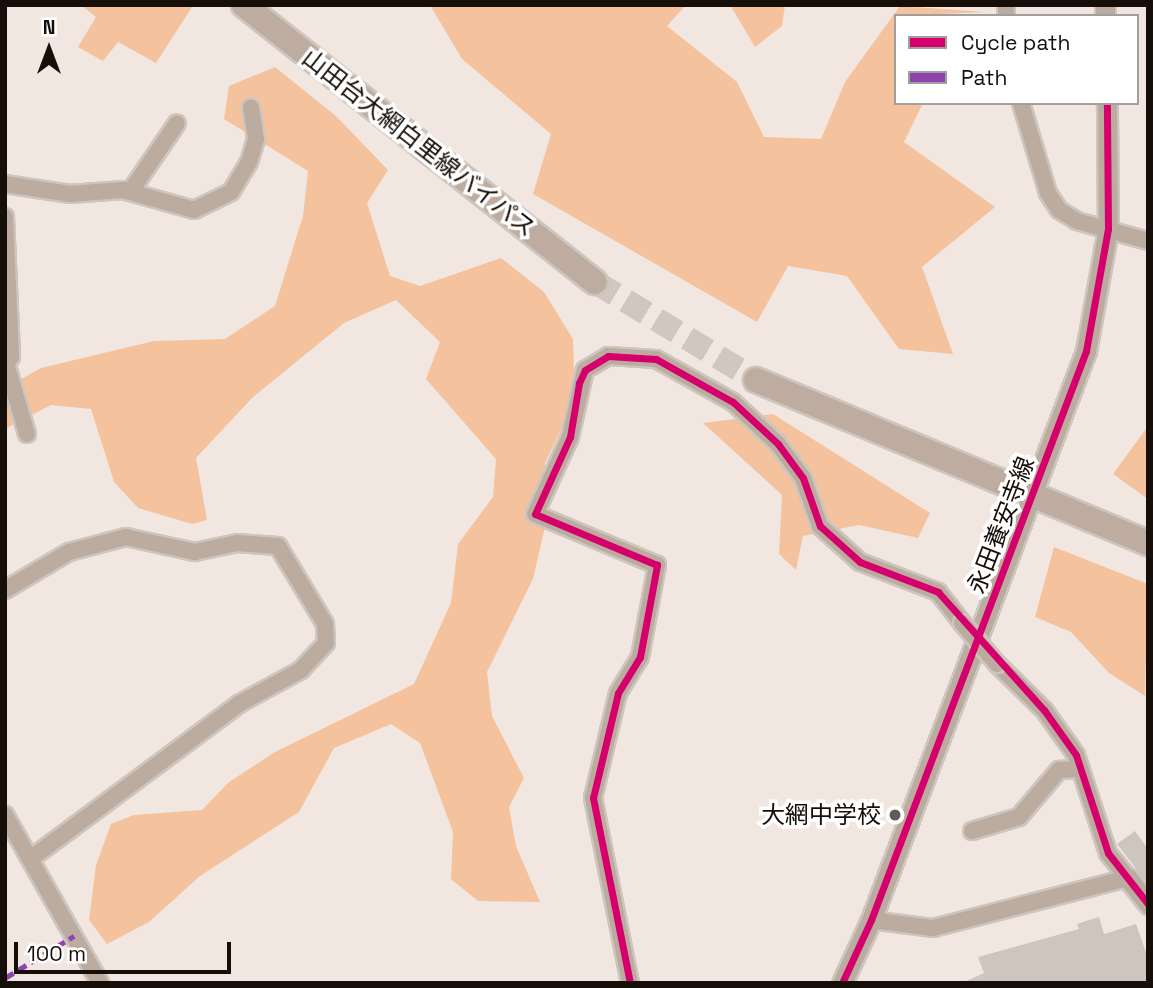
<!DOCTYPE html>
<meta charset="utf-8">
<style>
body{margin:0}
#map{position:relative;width:1153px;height:988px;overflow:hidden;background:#f2e7e0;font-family:"Space Grotesk","Noto Sans JP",sans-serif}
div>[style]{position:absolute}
.forest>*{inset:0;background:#f4c29d}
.building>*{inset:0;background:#cec5bf}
.primary-tunnel>*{height:24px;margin-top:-12px;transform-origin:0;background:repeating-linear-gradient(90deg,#d1c6c0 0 24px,transparent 0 36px)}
.roads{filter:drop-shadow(2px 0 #cdc5bf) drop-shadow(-2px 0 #cdc5bf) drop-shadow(0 2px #cdc5bf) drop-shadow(0 -2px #cdc5bf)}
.minor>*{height:16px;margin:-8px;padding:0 8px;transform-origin:8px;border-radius:8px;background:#bcac9f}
.tertiary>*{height:19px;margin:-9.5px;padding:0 9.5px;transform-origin:9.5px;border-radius:9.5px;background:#bcac9f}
.primary>*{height:24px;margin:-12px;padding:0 12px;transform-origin:12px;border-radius:12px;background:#bdac9f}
.bridges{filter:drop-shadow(2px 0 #cdc5bf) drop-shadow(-2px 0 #cdc5bf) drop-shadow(0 2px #cdc5bf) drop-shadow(0 -2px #cdc5bf)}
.minor-bridge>*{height:16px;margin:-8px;padding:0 8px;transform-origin:8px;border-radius:8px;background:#bcac9f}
.quiet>*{height:5px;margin-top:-2.5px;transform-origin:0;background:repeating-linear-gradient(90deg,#8e44ad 0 10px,transparent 0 15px)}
.cycleway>*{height:7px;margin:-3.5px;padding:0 3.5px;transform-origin:3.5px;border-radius:3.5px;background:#d6006c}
.dots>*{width:19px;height:19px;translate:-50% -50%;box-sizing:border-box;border:4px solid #fff;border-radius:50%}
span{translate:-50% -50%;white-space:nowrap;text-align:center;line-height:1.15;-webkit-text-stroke:7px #fff;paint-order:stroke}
.street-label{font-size:24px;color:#150e09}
.poi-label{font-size:24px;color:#150e09}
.right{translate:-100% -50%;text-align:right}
.frame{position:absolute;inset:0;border:7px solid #150e09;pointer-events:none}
.legend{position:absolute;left:894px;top:14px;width:245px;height:91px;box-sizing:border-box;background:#fff;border:2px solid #a19f9d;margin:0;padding:9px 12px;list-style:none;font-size:21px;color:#150e09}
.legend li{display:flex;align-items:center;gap:14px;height:35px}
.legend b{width:35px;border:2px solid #a19f9d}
.north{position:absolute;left:14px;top:14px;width:70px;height:70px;-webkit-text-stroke:5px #fff;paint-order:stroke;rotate:0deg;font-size:19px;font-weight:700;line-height:28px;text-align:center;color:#150e09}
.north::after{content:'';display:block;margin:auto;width:24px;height:32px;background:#150e09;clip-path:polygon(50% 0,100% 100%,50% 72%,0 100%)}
.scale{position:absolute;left:14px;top:942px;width:217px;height:32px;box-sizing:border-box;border:4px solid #150e09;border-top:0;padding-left:9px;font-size:21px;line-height:24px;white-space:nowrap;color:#150e09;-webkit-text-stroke:5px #fff;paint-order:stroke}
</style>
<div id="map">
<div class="forest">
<i style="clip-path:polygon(81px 5px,190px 5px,192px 7px,156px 63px,118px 42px,103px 61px,78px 47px,96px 17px)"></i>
<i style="clip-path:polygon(430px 5px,686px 5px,667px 26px,737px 82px,764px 137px,821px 139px,845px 82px,900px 6px,986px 12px,896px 16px,896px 103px,923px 103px,904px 142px,995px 207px,922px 267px,953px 354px,899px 349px,847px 276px,788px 266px,757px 322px,533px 194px,551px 134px,462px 59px)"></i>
<i style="clip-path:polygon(730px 5px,785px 5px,782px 26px,755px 47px)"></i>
<i style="clip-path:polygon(275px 67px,336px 116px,388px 170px,367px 203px,390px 276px,420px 286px,501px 258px,544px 292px,573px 339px,575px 401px,545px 463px,545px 527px,533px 579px,487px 672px,492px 716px,524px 778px,509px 807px,516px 846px,540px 902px,478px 901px,451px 879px,453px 832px,420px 743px,391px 724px,334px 748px,299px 812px,200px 876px,149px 922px,107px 944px,89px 920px,96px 865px,111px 824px,134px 815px,202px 810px,229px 782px,275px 752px,414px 684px,451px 603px,458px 544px,493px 497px,496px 459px,426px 379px,440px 342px,396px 300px,344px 323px,252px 398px,196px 458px,207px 520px,192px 524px,138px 508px,114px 482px,91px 409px,51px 405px,5px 429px,5px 388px,41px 368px,154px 341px,225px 339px,275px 306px,303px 216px,308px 171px,224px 119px,229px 86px)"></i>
<i style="clip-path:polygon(773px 414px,930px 513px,918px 538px,859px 525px,803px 536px,796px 570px,779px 554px,782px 495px,703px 423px)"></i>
<i style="clip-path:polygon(1146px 429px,1148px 429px,1148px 499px,1113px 474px)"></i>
<i style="clip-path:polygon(1054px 547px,1148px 584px,1145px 696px,1109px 673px,1071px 632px,1035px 617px)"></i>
</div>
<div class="building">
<i style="clip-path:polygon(1135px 831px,1148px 849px,1148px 884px,1117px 844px)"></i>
<i style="clip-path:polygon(1099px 917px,1104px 934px,1136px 924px,1148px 958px,1148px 983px,962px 983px,984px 973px,978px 957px,1079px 929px,1077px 924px)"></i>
</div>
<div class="primary-tunnel">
<i style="left:595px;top:282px;width:188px;rotate:31.3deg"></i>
</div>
<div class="roads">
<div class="minor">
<i style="left:1006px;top:5px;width:11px;rotate:90deg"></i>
<i style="left:1021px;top:103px;width:94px;rotate:73.3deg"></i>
<i style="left:1048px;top:193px;width:20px;rotate:57deg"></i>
<i style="left:1059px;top:210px;width:21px;rotate:31deg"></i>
<i style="left:1077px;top:221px;width:74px;rotate:15.7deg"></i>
<i style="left:5px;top:184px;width:66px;rotate:8.7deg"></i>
<i style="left:70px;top:194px;width:53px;rotate:-4.3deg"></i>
<i style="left:123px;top:190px;width:74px;rotate:15.7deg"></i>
<i style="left:194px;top:210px;width:41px;rotate:-25.9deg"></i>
<i style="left:231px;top:192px;width:35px;rotate:-59deg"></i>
<i style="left:249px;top:162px;width:24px;rotate:-73deg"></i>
<i style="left:256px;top:139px;width:32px;rotate:-99deg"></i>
<i style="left:130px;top:192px;width:83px;rotate:-55.7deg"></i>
<i style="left:5px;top:217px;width:140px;rotate:87.5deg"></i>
<i style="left:11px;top:357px;width:9px;rotate:131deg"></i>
<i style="left:6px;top:363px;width:74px;rotate:73.5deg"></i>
<i style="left:5px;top:590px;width:74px;rotate:-30.7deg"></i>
<i style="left:69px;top:552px;width:59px;rotate:-14.7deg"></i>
<i style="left:126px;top:537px;width:71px;rotate:12.3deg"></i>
<i style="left:195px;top:552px;width:43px;rotate:-12.1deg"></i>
<i style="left:237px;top:543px;width:41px;rotate:4.2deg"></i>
<i style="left:278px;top:546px;width:91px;rotate:58.9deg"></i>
<i style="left:325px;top:624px;width:19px;rotate:87deg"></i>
<i style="left:326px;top:643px;width:37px;rotate:133deg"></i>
<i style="left:301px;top:670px;width:71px;rotate:151.3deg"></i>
<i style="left:239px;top:704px;width:260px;rotate:143.4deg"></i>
<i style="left:5px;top:815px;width:193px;rotate:60.5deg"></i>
<i style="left:972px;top:831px;width:49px;rotate:-16.6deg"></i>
<i style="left:1019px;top:817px;width:62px;rotate:-49.6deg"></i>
<i style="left:1059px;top:770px;width:22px;rotate:-3deg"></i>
<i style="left:871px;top:920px;width:63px;rotate:7.4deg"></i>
<i style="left:933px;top:928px;width:201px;rotate:-14.4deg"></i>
<i style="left:1128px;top:878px;width:32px;rotate:-129deg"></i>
<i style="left:1108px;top:853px;width:103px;rotate:-108.1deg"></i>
<i style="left:1076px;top:755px;width:55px;rotate:-125.4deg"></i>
<i style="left:1044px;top:710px;width:66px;rotate:-135.6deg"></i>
<i style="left:630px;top:983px;width:189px;rotate:-101.3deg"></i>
<i style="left:593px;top:798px;width:108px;rotate:-76.6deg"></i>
<i style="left:618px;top:693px;width:42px;rotate:-58.6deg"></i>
<i style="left:640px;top:657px;width:94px;rotate:-79.5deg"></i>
<i style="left:657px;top:565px;width:132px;rotate:-157.3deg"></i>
<i style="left:535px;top:514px;width:85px;rotate:-65.6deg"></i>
<i style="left:570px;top:437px;width:69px;rotate:-77.4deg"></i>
<i style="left:585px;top:370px;width:27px;rotate:-31deg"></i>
<i style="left:608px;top:356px;width:48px;rotate:3.6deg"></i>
<i style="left:656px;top:359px;width:88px;rotate:29.2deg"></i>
<i style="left:733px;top:402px;width:62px;rotate:43deg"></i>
<i style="left:778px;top:444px;width:42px;rotate:53.7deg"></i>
<i style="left:803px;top:478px;width:51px;rotate:70.5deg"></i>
<i style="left:820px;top:526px;width:54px;rotate:42deg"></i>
<i style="left:860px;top:562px;width:84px;rotate:21deg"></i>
<i style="left:938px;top:592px;width:39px;rotate:52deg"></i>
</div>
<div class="tertiary">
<i style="left:1105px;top:5px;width:11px;rotate:90deg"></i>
<i style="left:1128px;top:878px;width:33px;rotate:52deg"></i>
<i style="left:842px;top:983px;width:69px;rotate:-65.3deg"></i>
<i style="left:871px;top:920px;width:608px;rotate:-69.3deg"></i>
<i style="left:1086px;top:351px;width:124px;rotate:-79.8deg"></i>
<i style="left:1108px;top:229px;width:126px;rotate:-90.5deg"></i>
</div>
<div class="primary">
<i style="left:244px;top:5px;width:447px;rotate:38.3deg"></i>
<i style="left:756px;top:380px;width:425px;rotate:22.6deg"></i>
</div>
</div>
<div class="bridges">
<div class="minor-bridge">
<i style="left:962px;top:623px;width:54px;rotate:49.5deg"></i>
</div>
</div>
<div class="quiet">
<i style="left:5px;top:978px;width:81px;rotate:-31.3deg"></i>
</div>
<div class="cycleway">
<i style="left:630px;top:983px;width:189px;rotate:-101.3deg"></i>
<i style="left:593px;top:798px;width:108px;rotate:-76.6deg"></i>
<i style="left:618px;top:693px;width:42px;rotate:-58.6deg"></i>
<i style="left:640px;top:657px;width:94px;rotate:-79.5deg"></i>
<i style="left:657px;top:565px;width:132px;rotate:-157.3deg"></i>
<i style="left:535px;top:514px;width:85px;rotate:-65.6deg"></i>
<i style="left:570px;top:437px;width:55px;rotate:-80.5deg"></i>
<i style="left:579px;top:383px;width:14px;rotate:-65deg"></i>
<i style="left:585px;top:370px;width:27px;rotate:-31deg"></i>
<i style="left:608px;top:356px;width:48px;rotate:3.6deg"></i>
<i style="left:656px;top:359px;width:88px;rotate:29.2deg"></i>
<i style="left:733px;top:402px;width:62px;rotate:43deg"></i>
<i style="left:778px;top:444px;width:42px;rotate:53.7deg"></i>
<i style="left:803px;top:478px;width:51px;rotate:70.5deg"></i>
<i style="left:820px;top:526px;width:54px;rotate:42deg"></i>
<i style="left:860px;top:562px;width:84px;rotate:21deg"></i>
<i style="left:938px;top:592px;width:159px;rotate:48.1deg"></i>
<i style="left:1044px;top:710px;width:55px;rotate:54.6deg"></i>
<i style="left:1076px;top:755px;width:103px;rotate:71.9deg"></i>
<i style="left:1108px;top:853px;width:65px;rotate:51.9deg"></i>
<i style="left:842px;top:983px;width:69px;rotate:-65.3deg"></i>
<i style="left:871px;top:920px;width:608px;rotate:-69.3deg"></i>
<i style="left:1086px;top:351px;width:124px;rotate:-79.8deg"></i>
<i style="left:1108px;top:229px;width:126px;rotate:-90.5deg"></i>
</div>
<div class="dots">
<i style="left:895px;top:815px;background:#625a54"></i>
</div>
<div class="street-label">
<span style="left:419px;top:143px;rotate:38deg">山田台大網白里線バイパス</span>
<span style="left:1001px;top:525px;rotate:-69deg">永田養安寺線</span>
</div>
<div class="poi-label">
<span class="right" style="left:881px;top:815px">大網中学校</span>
</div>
<div class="frame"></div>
<ul class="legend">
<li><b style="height:9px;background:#d6006c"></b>Cycle path</li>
<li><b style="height:9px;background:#8e44ad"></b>Path</li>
</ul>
<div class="north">N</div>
<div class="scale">100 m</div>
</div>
